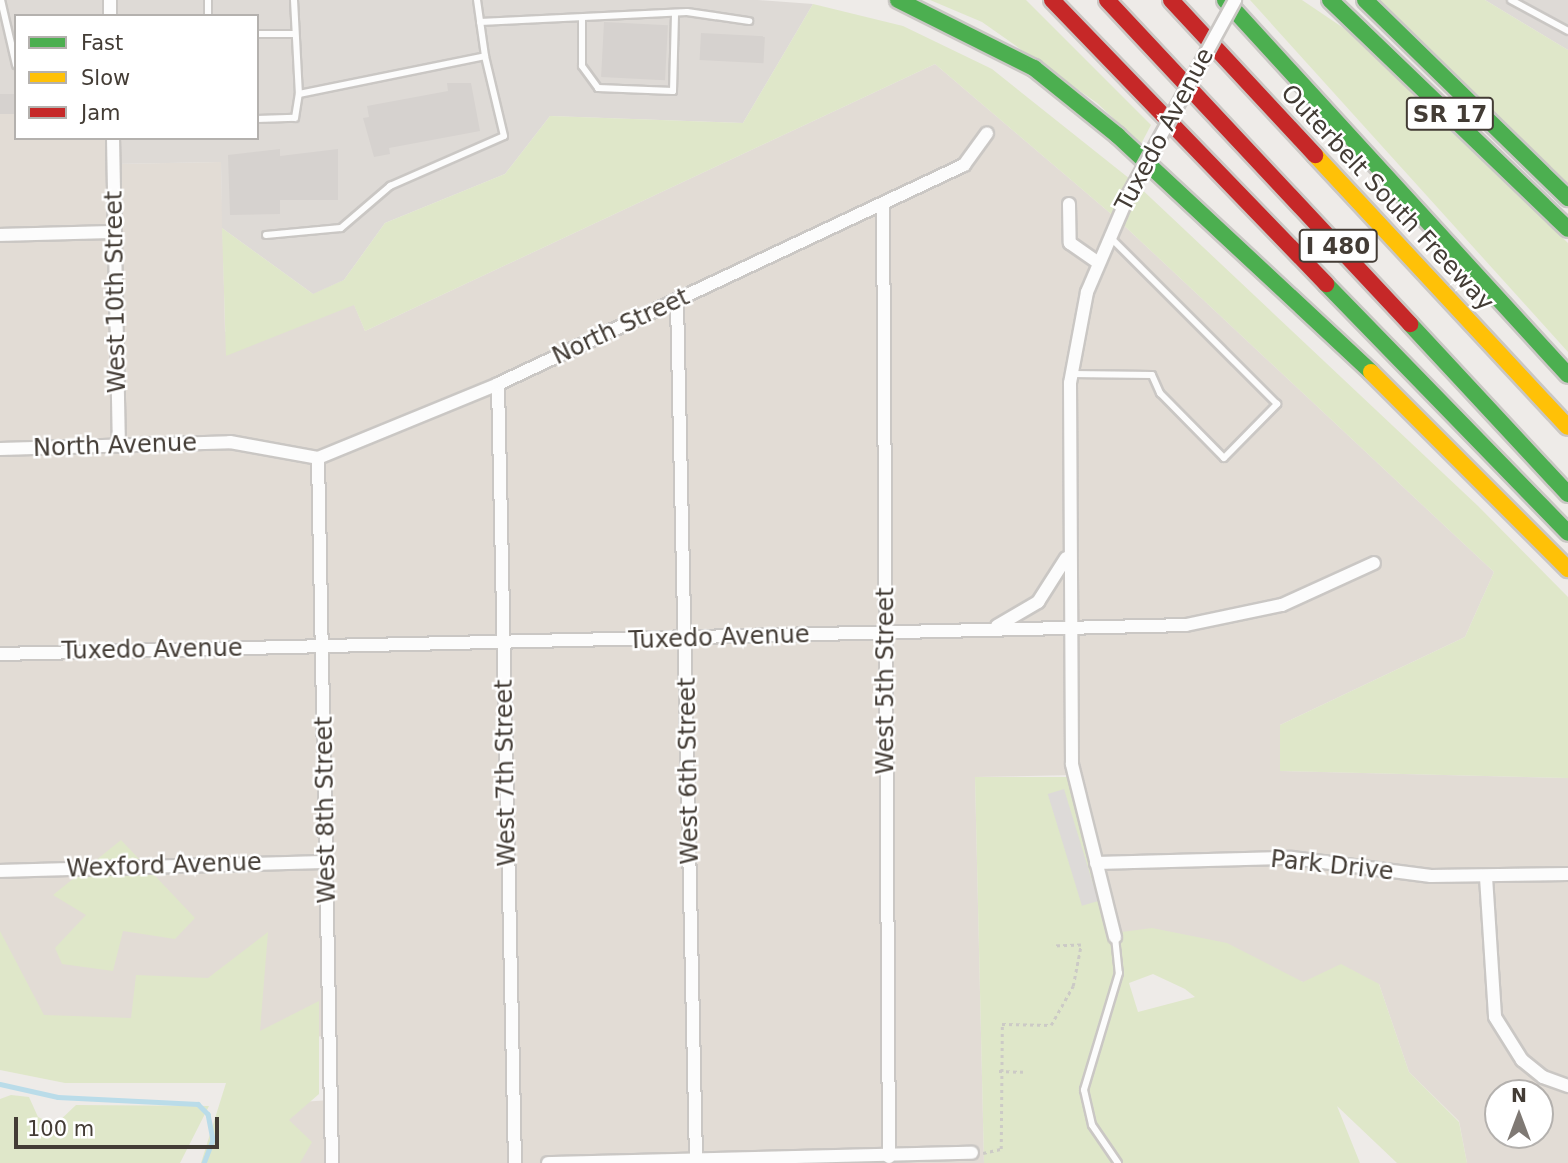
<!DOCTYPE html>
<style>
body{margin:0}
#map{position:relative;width:1568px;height:1163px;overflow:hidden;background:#eeebe8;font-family:"DejaVu Sans",sans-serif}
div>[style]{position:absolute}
.residential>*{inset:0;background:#e2dcd5}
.industrial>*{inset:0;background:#dedad6}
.green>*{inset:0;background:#dfe7c9}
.parking>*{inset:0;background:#dddad8;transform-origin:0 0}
.stream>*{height:4.5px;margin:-2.25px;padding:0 2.25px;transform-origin:2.25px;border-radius:2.25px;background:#badce9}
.building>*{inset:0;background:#d6d2cf;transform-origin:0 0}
.path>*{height:2.5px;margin-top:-1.25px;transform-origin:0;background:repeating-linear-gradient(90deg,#cccac6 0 3.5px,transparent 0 7px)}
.roads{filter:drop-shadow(2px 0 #cac7c4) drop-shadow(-2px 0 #cac7c4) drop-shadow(0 2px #cac7c4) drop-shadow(0 -2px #cac7c4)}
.lane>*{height:6px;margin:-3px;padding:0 3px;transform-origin:3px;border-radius:3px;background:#fcfcfc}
.street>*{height:12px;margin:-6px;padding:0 6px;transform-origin:6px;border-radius:6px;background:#fcfcfc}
.fast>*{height:16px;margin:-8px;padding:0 8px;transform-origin:8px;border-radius:8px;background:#4caf50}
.slow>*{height:16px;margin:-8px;padding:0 8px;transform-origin:8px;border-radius:8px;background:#ffc107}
.jam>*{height:16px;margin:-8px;padding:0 8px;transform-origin:8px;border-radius:8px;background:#c62828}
.bridges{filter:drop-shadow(2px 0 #cac7c4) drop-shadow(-2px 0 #cac7c4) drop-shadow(0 2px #cac7c4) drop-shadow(0 -2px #cac7c4)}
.street-bridge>*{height:12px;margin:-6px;padding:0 6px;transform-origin:6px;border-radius:6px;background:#fcfcfc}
span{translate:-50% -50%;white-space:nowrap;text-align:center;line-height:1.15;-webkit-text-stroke:5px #fff;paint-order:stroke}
.shield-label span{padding:2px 5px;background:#fff;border:2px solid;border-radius:5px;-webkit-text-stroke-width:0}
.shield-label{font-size:23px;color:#433c35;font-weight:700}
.street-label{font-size:24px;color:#433c35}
.legend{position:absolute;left:14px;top:14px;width:245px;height:126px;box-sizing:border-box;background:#fff;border:2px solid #b4b1ae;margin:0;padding:9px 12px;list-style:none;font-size:21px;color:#433c35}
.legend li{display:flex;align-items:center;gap:14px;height:35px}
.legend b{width:35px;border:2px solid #b4b1ae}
.north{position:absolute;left:1484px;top:1079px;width:70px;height:70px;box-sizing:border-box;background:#fff;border:2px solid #b4b1ae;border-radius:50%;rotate:0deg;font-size:19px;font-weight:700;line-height:28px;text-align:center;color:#433c35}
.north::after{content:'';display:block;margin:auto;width:24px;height:32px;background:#7f7974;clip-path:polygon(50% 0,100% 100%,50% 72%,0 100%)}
.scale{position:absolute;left:14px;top:1117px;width:205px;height:32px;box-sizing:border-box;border:4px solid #433c35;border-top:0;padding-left:9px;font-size:21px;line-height:24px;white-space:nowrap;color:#433c35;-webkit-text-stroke:5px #fff;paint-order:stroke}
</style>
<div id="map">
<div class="residential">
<i style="clip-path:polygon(evenodd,935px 64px,1117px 219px,1494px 572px,1465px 637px,1280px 725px,1281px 771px,1568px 778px,1568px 1163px,1467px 1163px,1459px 1121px,1409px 1072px,1379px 984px,1303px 982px,1115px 937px,1074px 775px,975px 777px,984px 1163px,270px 1163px,270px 1104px,331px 1100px,329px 1037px,30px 1019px,0 972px,0 114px,16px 113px,16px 138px,113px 138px,114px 164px,221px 162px,225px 332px,344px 280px,365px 331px,935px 64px,1498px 1093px,1540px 1093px,1540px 1135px,1498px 1135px,1498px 1093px)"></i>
</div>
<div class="industrial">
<i style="clip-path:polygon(0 0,758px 0,813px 4px,743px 123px,550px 116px,505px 174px,385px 223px,344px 280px,313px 294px,222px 228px,221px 162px,113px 164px,113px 138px,257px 138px,257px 16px,16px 16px,16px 113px,0 114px)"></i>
<i style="clip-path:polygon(1485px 0,1568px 0,1568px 50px)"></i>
</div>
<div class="green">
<i style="clip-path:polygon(930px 0,1026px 0,1151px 125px,1141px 144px,1097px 103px,982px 22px)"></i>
<i style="clip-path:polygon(1250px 0,1302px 0,1345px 29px,1568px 243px,1568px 352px)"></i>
<i style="clip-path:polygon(1365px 0,1485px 0,1568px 50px,1568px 198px)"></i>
<i style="clip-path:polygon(813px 4px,903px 26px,992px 69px,1135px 183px,1478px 506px,1568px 597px,1568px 778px,1280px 771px,1280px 725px,1465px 637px,1494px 572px,1117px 219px,935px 64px,365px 331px,354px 305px,226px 356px,222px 228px,313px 294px,344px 280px,385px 223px,505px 174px,550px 116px,743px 123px)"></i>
<i style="clip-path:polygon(evenodd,975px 777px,1067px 777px,1114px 933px,1152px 928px,1227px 943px,1303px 982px,1341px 964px,1379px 984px,1409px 1072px,1459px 1122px,1467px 1163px,1397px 1163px,1337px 1106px,1360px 1163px,984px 1163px,975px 777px,1153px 974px,1185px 989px,1195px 997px,1138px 1012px,1129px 983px,1153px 974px)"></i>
<i style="clip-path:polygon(121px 840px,195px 918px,175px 939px,123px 931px,113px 971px,62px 964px,55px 948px,86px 915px,53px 895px)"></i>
<i style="clip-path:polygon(0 931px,44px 1015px,131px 1018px,136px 975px,208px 978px,268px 932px,260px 1031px,319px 1001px,319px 1094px,289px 1120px,312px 1142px,300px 1163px,201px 1163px,226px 1083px,65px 1083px,0 1070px)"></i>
<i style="clip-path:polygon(11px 1095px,29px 1097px,38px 1117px,55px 1125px,76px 1105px,209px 1106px,180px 1163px,0 1163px,0 1099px)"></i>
</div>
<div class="parking">
<i style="left:1064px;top:789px;width:117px;height:17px;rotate:73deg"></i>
</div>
<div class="stream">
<i style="left:0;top:1084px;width:59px;rotate:12.6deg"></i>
<i style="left:58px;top:1097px;width:140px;rotate:2.9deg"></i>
<i style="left:198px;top:1104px;width:14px;rotate:45deg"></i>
<i style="left:208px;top:1114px;width:26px;rotate:79deg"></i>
<i style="left:213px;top:1140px;width:25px;rotate:111deg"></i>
</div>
<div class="building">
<i style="left:604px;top:22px;width:64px;height:55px;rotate:3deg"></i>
<i style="left:701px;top:33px;width:64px;height:27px;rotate:3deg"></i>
<i style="clip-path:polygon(447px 83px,471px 83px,480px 131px,389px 148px,390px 154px,374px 157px,363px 118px,369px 117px,367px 106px,448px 91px)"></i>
<i style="left:16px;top:94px;width:20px;height:16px;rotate:90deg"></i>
<i style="clip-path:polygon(280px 149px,280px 156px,338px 149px,338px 200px,280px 200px,280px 214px,230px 215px,228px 155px)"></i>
</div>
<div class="path">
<i style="left:999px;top:1071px;width:24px;rotate:2deg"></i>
<i style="left:983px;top:1153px;width:18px;rotate:-13deg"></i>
<i style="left:1001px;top:1149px;width:125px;rotate:-89.5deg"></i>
<i style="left:1002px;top:1024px;width:49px;rotate:1.2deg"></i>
<i style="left:1051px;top:1025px;width:45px;rotate:-60.6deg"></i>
<i style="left:1073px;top:986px;width:42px;rotate:-79deg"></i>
<i style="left:1081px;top:945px;width:28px;rotate:178deg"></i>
</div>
<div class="roads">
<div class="lane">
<i style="left:1px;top:0;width:67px;rotate:77deg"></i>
<i style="left:294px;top:0;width:94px;rotate:87deg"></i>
<i style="left:299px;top:94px;width:190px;rotate:-11.5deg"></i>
<i style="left:485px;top:56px;width:57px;rotate:-98.1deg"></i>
<i style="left:1511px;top:0;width:65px;rotate:28.5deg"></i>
<i style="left:208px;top:16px;width:16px;rotate:-90deg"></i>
<i style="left:582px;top:19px;width:47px;rotate:90deg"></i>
<i style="left:582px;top:66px;width:27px;rotate:54deg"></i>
<i style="left:598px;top:88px;width:75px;rotate:2.3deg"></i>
<i style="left:673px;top:91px;width:77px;rotate:-88.5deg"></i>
<i style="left:480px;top:22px;width:207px;rotate:-2.8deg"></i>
<i style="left:687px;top:12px;width:63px;rotate:8.3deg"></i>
<i style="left:257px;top:34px;width:37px"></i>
<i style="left:257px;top:119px;width:38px;rotate:-2deg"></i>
<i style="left:295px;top:118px;width:24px;rotate:-81deg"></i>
<i style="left:266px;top:235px;width:75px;rotate:-5.3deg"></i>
<i style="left:341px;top:228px;width:65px;rotate:-40.6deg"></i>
<i style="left:390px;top:186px;width:124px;rotate:-23.7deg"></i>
<i style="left:504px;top:136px;width:82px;rotate:-103.4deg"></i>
<i style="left:1072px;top:374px;width:80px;rotate:0.7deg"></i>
<i style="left:1152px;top:375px;width:20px;rotate:66deg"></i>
<i style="left:1160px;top:393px;width:91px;rotate:45.4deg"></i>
<i style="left:1224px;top:458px;width:76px;rotate:-45.5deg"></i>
<i style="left:1277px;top:404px;width:236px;rotate:-135deg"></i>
<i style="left:1115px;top:937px;width:36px;rotate:84deg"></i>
<i style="left:1119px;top:973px;width:122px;rotate:106.7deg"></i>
<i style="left:1084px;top:1090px;width:36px;rotate:77deg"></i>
<i style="left:1092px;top:1125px;width:46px;rotate:55.6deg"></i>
</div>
<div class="street">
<i style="left:110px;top:0;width:16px;rotate:90deg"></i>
<i style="left:113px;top:138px;width:308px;rotate:88.9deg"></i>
<i style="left:883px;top:204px;width:953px;rotate:89.64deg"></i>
<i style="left:1069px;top:204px;width:39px;rotate:89deg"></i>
<i style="left:1070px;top:243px;width:33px;rotate:35deg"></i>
<i style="left:0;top:235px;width:115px;rotate:-1.5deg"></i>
<i style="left:677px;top:302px;width:855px;rotate:88.73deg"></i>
<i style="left:498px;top:384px;width:779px;rotate:88.75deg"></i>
<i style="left:0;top:449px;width:230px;rotate:-1.7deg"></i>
<i style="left:230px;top:442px;width:89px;rotate:10.3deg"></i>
<i style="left:318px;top:458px;width:195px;rotate:-22.3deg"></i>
<i style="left:498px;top:384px;width:515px;rotate:-25.17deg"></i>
<i style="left:964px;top:165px;width:39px;rotate:-54deg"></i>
<i style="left:318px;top:458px;width:705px;rotate:88.86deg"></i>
<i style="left:997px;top:626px;width:48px;rotate:-30.3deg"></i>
<i style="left:1038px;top:602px;width:52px;rotate:-57.5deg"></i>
<i style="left:0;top:654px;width:1186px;rotate:-1.4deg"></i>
<i style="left:1186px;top:625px;width:98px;rotate:-11.8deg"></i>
<i style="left:1282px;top:605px;width:101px;rotate:-24.5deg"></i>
<i style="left:1096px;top:863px;width:196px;rotate:-1.5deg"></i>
<i style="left:1292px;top:858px;width:140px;rotate:7.4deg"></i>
<i style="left:1431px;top:876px;width:137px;rotate:-0.8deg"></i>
<i style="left:0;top:871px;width:327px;rotate:-1.6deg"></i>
<i style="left:1486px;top:877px;width:140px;rotate:86.3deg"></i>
<i style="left:1495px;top:1017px;width:51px;rotate:57.9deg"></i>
<i style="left:1522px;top:1060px;width:27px;rotate:39deg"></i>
<i style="left:1543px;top:1077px;width:27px;rotate:20deg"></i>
<i style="left:1115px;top:937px;width:178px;rotate:-104deg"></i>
<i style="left:1072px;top:764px;width:381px;rotate:-90.3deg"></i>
<i style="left:1070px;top:383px;width:93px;rotate:-79.4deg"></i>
<i style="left:1087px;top:292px;width:107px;rotate:-66.8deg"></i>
<i style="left:548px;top:1163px;width:424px;rotate:-1.4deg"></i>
</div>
<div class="fast">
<i style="left:898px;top:0;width:152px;rotate:26.6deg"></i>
<i style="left:1034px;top:68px;width:107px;rotate:38.9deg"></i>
<i style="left:1117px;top:135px;width:347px;rotate:43deg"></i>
<i style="left:1225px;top:0;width:508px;rotate:47.55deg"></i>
<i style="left:1330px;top:0;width:330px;rotate:43.9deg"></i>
<i style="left:1365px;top:0;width:284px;rotate:44.3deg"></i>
<i style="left:1326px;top:284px;width:347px;rotate:45.8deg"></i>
<i style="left:1410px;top:324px;width:232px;rotate:47.1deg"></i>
</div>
<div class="slow">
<i style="left:1315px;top:155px;width:371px;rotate:47.1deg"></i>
<i style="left:1371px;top:372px;width:279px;rotate:45deg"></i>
</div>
<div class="jam">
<i style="left:1052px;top:0;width:395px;rotate:46deg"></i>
<i style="left:1107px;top:0;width:444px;rotate:46.9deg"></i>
<i style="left:1171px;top:0;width:212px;rotate:47.1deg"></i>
</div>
</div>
<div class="bridges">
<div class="street-bridge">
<i style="left:1129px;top:194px;width:221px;rotate:-61.3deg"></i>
</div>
</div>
<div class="shield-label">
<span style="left:1450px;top:114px">SR 17</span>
<span style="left:1338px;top:246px">I 480</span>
</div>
<div class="street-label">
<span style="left:1165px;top:130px;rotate:-62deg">Tuxedo Avenue</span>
<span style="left:1387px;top:198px;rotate:47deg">Outerbelt South Freeway</span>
<span style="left:116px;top:292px;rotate:-91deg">West 10th Street</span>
<span style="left:621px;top:327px;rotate:-25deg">North Street</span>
<span style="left:115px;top:446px;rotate:-2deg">North Avenue</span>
<span style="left:719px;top:638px;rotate:-2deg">Tuxedo Avenue</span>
<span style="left:152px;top:650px;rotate:-1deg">Tuxedo Avenue</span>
<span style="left:886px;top:681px;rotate:-90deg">West 5th Street</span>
<span style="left:689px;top:771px;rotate:-91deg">West 6th Street</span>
<span style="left:506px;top:773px;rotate:-91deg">West 7th Street</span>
<span style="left:326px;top:810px;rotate:-91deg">West 8th Street</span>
<span style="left:164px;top:866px;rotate:-2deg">Wexford Avenue</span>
<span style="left:1332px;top:866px;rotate:6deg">Park Drive</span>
</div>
<ul class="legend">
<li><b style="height:9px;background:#4caf50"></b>Fast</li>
<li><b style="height:9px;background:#ffc107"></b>Slow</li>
<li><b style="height:9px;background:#c62828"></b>Jam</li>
</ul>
<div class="north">N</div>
<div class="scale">100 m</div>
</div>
